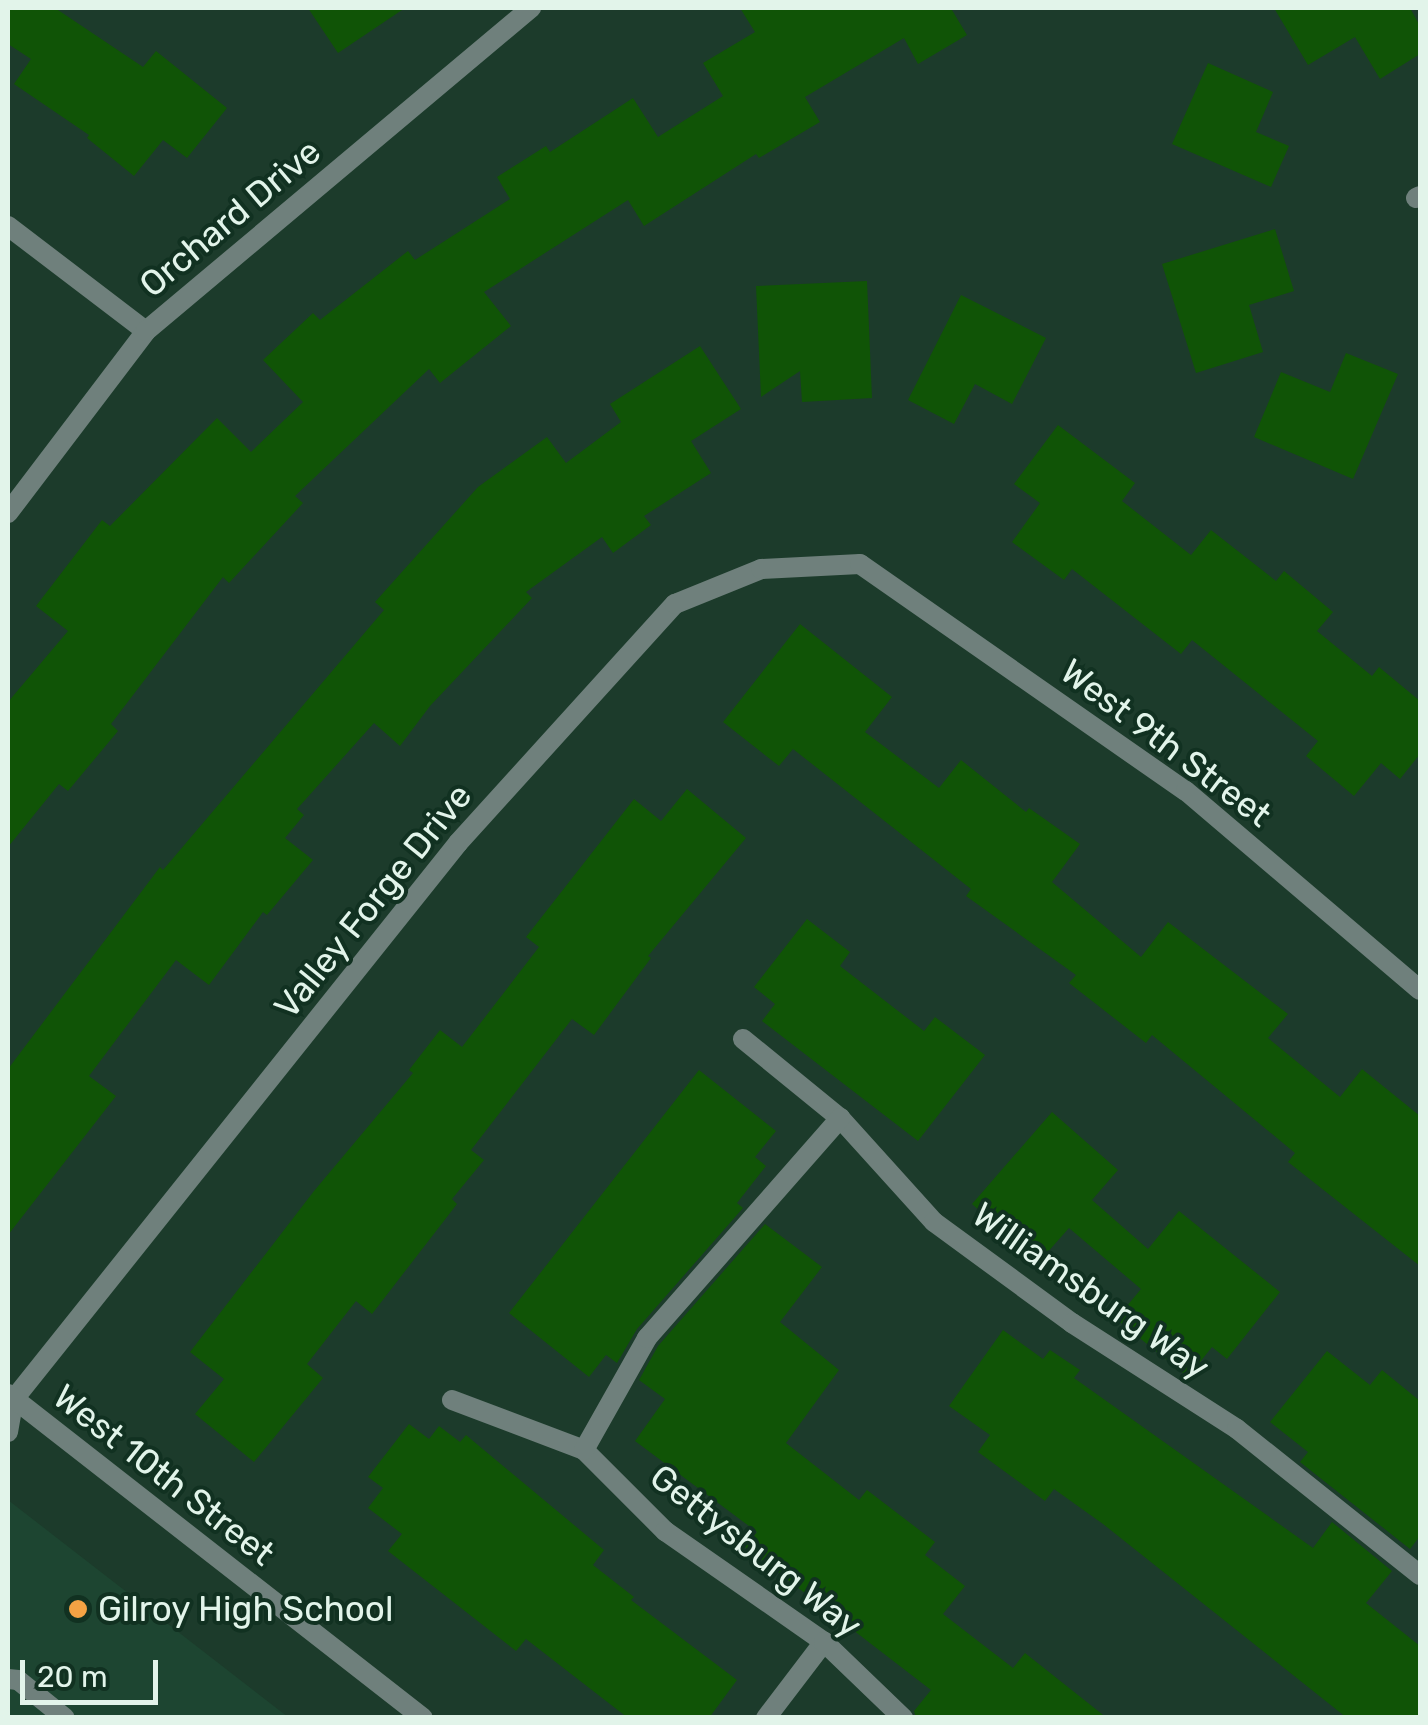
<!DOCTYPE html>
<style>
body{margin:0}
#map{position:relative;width:1428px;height:1725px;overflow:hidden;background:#1c3b2b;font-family:Rubik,sans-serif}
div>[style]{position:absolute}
.built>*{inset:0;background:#1d4531}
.building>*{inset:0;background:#105406}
.service>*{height:20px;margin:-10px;padding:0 10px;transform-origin:10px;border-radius:10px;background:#6f807c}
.minor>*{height:20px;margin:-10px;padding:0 10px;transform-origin:10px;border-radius:10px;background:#6f807c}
.tertiary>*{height:20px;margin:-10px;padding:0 10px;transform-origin:10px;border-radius:10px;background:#6f807c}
.dots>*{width:28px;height:28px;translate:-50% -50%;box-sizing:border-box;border:5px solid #113121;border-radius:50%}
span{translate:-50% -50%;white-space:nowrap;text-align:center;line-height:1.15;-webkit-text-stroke:8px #113121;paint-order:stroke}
.street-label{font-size:35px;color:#e2f4ea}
.poi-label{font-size:35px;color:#e2f4ea}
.left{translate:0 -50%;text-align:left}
.frame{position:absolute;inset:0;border:10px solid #e2f4ea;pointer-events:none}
.scale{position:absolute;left:20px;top:1660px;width:138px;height:45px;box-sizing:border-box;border:5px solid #e2f4ea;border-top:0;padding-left:12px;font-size:30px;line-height:35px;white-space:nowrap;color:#e2f4ea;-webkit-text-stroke:8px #113121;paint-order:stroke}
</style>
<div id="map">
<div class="built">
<i style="clip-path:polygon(8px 1500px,288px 1717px,8px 1717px)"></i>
</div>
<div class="building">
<i style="clip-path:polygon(8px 8px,55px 8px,143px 67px,156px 51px,227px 108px,187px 158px,163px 140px,134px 176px,87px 138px,89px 135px,14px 84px,31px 59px,8px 44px)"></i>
<i style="clip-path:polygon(308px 8px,405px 8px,338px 53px)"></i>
<i style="clip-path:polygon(740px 8px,956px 8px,952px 10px,967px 35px,918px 64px,904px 38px,805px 97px,820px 122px,759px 158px,756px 154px,644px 226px,628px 200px,484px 292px,511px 326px,440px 383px,429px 369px,295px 496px,303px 503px,229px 583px,223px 577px,111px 724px,118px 731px,68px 791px,59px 784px,8px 847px,8px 702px,68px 631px,36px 606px,102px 520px,110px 526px,217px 418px,251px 452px,303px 402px,263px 360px,313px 313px,320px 320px,408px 251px,415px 260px,510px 199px,497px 177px,546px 146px,550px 152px,633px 98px,658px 137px,723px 96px,703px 63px,755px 32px)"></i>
<i style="clip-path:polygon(1274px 8px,1410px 8px,1420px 26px,1420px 54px,1380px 79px,1355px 37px,1308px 65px)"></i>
<i style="clip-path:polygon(1208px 63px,1273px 92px,1256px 132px,1289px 146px,1271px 187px,1172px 144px)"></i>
<i style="clip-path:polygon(1275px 229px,1294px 291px,1249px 305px,1263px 352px,1196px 373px,1162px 264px)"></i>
<i style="clip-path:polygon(867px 281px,872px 398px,802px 402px,800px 371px,761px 397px,756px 286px)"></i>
<i style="clip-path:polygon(961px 295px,1046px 338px,1012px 404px,975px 384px,954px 424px,908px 400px)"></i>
<i style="clip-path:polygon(700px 346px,741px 409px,691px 441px,711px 473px,644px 516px,651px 525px,613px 553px,602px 537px,526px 592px,532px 598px,430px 706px,400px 746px,374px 723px,297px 809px,304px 815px,285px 838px,313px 860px,267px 915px,263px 912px,209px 985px,176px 960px,89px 1076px,116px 1096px,8px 1235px,8px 1069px,160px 867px,163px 870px,384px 610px,375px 602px,478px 487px,547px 437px,566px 463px,621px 422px,610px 404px)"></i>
<i style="clip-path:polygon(1346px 353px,1398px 374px,1353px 479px,1254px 437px,1281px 372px,1330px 392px)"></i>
<i style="clip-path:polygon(1058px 425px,1135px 483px,1122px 501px,1191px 555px,1211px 530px,1276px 581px,1284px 571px,1333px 612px,1317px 631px,1372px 676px,1379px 667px,1420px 701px,1420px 754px,1400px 779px,1381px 763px,1354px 796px,1306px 756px,1318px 741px,1192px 640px,1181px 654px,1072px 569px,1064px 580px,1012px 542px,1040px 503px,1014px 484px)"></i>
<i style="clip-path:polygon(800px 624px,892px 697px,865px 732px,939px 788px,961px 760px,1026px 812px,1029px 808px,1080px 844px,1052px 882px,1141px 957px,1168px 922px,1288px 1014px,1268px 1038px,1340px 1097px,1362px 1069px,1420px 1116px,1420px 1266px,1288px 1162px,1295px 1153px,1152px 1035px,1146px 1043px,1069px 983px,1076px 975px,966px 896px,971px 889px,793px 749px,779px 766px,723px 722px)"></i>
<i style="clip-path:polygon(687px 789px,746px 838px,648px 956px,651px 958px,594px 1035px,572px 1019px,471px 1150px,484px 1160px,452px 1199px,457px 1204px,372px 1314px,356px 1301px,307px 1364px,323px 1378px,254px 1462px,195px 1414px,224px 1379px,190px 1352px,314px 1191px,413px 1073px,409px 1070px,440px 1030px,462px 1047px,539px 947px,526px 937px,634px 799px,661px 821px)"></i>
<i style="clip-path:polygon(807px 919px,850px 952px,840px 966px,924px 1031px,935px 1017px,985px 1055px,918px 1141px,762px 1021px,775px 1004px,754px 987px)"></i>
<i style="clip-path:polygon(699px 1070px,776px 1131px,755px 1157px,766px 1166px,737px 1203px,743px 1208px,637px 1329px,617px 1363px,606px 1355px,589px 1377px,509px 1313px)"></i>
<i style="clip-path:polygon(1052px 1112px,1118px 1170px,1092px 1200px,1148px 1249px,1179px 1211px,1280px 1292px,1227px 1359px,1212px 1347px,1188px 1377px,1116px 1319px,1141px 1289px,1069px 1228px,1038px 1263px,972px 1204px)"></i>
<i style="clip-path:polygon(765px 1224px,822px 1267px,780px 1322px,839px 1370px,786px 1443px,859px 1500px,867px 1490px,935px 1542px,925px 1555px,965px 1586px,943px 1614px,1013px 1668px,1025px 1653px,1107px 1718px,916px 1718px,914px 1711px,931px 1690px,745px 1547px,757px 1532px,635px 1441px,665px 1399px,639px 1380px,658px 1346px)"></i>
<i style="clip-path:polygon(1003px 1330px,1043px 1359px,1050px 1350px,1080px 1370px,1074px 1378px,1313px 1548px,1332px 1522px,1392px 1571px,1366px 1603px,1420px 1646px,1420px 1718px,1347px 1718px,1103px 1524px,1054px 1489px,1045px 1501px,978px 1452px,990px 1435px,949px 1406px)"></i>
<i style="clip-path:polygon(1327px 1351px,1370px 1385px,1382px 1370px,1420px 1401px,1420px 1536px,1410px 1549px,1300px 1462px,1308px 1452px,1270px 1422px)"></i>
<i style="clip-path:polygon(409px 1424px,429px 1439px,439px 1426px,460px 1442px,466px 1435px,604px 1550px,593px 1565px,634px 1597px,631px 1600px,737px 1680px,709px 1718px,628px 1718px,526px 1639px,516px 1651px,388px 1551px,402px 1534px,368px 1508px,383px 1488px,368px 1477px)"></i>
</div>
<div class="service">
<i style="left:8px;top:1432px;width:34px;rotate:-80deg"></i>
<i style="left:8px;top:1679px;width:10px;rotate:6deg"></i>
<i style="left:18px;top:1680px;width:60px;rotate:39deg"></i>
<i style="left:766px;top:1718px;width:96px;rotate:-52.7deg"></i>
</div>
<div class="minor">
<i style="left:1416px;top:198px;width:4px;rotate:-27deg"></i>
<i style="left:8px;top:226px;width:173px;rotate:37.3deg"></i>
<i style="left:8px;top:513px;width:228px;rotate:-52.8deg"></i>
<i style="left:146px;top:331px;width:503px;rotate:-40deg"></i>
<i style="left:743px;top:1039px;width:125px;rotate:39.2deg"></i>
<i style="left:840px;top:1118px;width:140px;rotate:47.9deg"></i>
<i style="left:934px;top:1222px;width:171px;rotate:36.2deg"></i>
<i style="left:1072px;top:1323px;width:196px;rotate:32.7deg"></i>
<i style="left:1237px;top:1429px;width:234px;rotate:38.6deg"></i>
<i style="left:14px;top:1399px;width:712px;rotate:-51.39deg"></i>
<i style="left:458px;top:843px;width:323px;rotate:-47.8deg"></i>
<i style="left:675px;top:604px;width:93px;rotate:-22.1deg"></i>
<i style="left:761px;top:569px;width:99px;rotate:-2.9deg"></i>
<i style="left:860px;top:564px;width:397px;rotate:34.9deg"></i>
<i style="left:1186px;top:791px;width:307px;rotate:40.4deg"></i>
<i style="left:452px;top:1400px;width:141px;rotate:20.7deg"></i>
<i style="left:584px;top:1450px;width:115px;rotate:45deg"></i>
<i style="left:665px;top:1531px;width:194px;rotate:34.9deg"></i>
<i style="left:824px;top:1642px;width:110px;rotate:43.9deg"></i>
<i style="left:584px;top:1450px;width:129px;rotate:-60.6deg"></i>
<i style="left:647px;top:1338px;width:293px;rotate:-48.7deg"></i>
</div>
<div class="tertiary">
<i style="left:8px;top:1394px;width:526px;rotate:37.98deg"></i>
</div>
<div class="dots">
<i style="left:78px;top:1609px;background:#f4a344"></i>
</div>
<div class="street-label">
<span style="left:230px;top:218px;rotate:-40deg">Orchard Drive</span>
<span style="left:1166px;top:743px;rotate:37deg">West 9th Street</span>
<span style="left:373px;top:901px;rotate:-51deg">Valley Forge Drive</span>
<span style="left:1091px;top:1291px;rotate:35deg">Williamsburg Way</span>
<span style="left:164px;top:1475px;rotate:38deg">West 10th Street</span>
<span style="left:756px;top:1551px;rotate:38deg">Gettysburg Way</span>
</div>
<div class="poi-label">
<span class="left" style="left:98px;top:1609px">Gilroy High School</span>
</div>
<div class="frame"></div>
<div class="scale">20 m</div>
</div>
